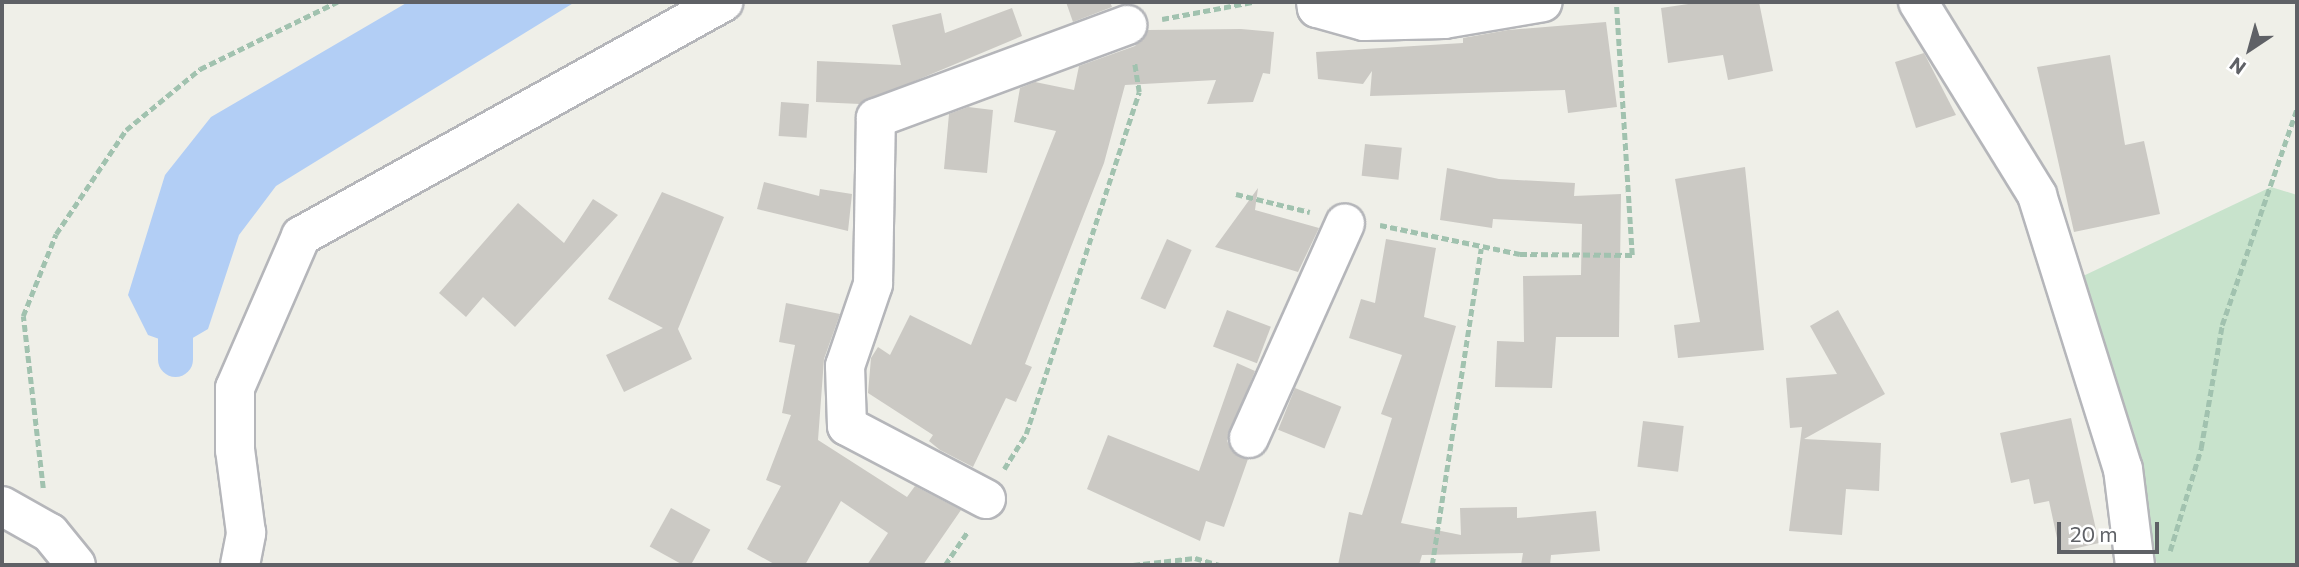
<!DOCTYPE html>
<style>
body{margin:0}
#map{position:relative;width:2299px;height:567px;overflow:hidden;background:#efefe8;font-family:Commissioner,sans-serif}
div>[style]{position:absolute}
.green>*{inset:0;background:#c8e3cc}
.water>*{inset:0;background:#b2cef5}
.canal>*{height:35px;margin:-17.5px;padding:0 17.5px;transform-origin:17.5px;border-radius:17.5px;background:#b2cef5}
.building>*{inset:0;background:#cbc9c4;transform-origin:0 0}
.path>*{height:4.5px;margin-top:-2.25px;transform-origin:0;background:repeating-linear-gradient(90deg,#a1c2af 0 7px,transparent 0 10.5px)}
.roads{filter:drop-shadow(2px 0 #b5b6ba) drop-shadow(-2px 0 #b5b6ba) drop-shadow(0 2px #b5b6ba) drop-shadow(0 -2px #b5b6ba)}
.minor>*{height:38px;margin:-19px;padding:0 19px;transform-origin:19px;border-radius:19px;background:#fff}
span{translate:-50% -50%;white-space:nowrap;text-align:center;line-height:1.15;-webkit-text-stroke:7px #fff;paint-order:stroke}
.frame{position:absolute;inset:0;border:4px solid #5f6166;pointer-events:none}
.north{position:absolute;left:2215px;top:14px;width:70px;height:70px;-webkit-text-stroke:5px #fff;paint-order:stroke;rotate:216deg;font-size:19px;font-weight:700;line-height:28px;text-align:center;color:#5f6166}
.north::after{content:'';display:block;margin:auto;width:24px;height:32px;background:#5f6166;clip-path:polygon(50% 0,100% 100%,50% 72%,0 100%)}
.scale{position:absolute;left:2057px;top:522px;width:102px;height:32px;box-sizing:border-box;border:4px solid #5f6166;border-top:0;padding-left:9px;font-size:21px;line-height:24px;white-space:nowrap;color:#5f6166;-webkit-text-stroke:5px #fff;paint-order:stroke}
</style>
<div id="map">
<div class="green">
<i style="clip-path:polygon(2271px 187px,2297px 195px,2297px 565px,2157px 565px,2113px 376px,2081px 277px)"></i>
</div>
<div class="water">
<i style="clip-path:polygon(408px 2px,575px 2px,276px 186px,239px 235px,208px 329px,179px 346px,148px 335px,128px 295px,165px 175px,211px 117px)"></i>
</div>
<div class="canal">
<i style="left:175px;top:359px;width:63px;rotate:-90deg"></i>
</div>
<div class="building">
<i style="clip-path:polygon(1066px 2px,1110px 2px,1112px 7px,1073px 22px)"></i>
<i style="clip-path:polygon(1702px 2px,1759px 2px,1773px 71px,1728px 80px,1723px 55px,1668px 63px,1661px 8px)"></i>
<i style="clip-path:polygon(1012px 8px,1022px 36px,860px 104px,816px 102px,817px 61px,901px 65px,892px 25px,941px 13px,945px 33px)"></i>
<i style="clip-path:polygon(1606px 22px,1617px 107px,1568px 113px,1565px 90px,1370px 96px,1372px 71px,1363px 84px,1318px 79px,1316px 52px,1463px 43px,1463px 38px,1508px 30px)"></i>
<i style="clip-path:polygon(1241px 29px,1274px 32px,1270px 74px,1263px 73px,1253px 102px,1207px 104px,1216px 80px,1125px 85px,1104px 163px,1025px 364px,1032px 367px,1016px 402px,1006px 398px,973px 467px,940px 450px,929px 441px,933px 435px,868px 393px,871px 358px,878px 347px,890px 355px,910px 315px,971px 345px,1056px 131px,1014px 122px,1020px 88px,1035px 82px,1074px 90px,1079px 66px,1135px 46px,1148px 30px)"></i>
<i style="clip-path:polygon(1924px 53px,1956px 115px,1916px 128px,1895px 62px)"></i>
<i style="clip-path:polygon(2110px 55px,2125px 145px,2144px 141px,2160px 214px,2074px 232px,2037px 67px)"></i>
<i style="left:781px;top:102px;width:28px;height:34px;rotate:4deg"></i>
<i style="clip-path:polygon(968px 107px,993px 110px,987px 173px,944px 169px,949px 114px)"></i>
<i style="left:1365px;top:144px;width:37px;height:32px;rotate:6deg"></i>
<i style="clip-path:polygon(1745px 167px,1764px 350px,1678px 358px,1674px 325px,1700px 322px,1675px 179px)"></i>
<i style="clip-path:polygon(1447px 168px,1499px 179px,1575px 183px,1574px 196px,1621px 194px,1619px 337px,1556px 337px,1552px 388px,1495px 387px,1497px 341px,1524px 342px,1523px 276px,1581px 275px,1582px 224px,1493px 219px,1492px 228px,1440px 220px)"></i>
<i style="clip-path:polygon(764px 182px,819px 196px,820px 189px,852px 194px,848px 231px,757px 209px)"></i>
<i style="clip-path:polygon(1258px 188px,1255px 210px,1319px 228px,1298px 272px,1215px 247px)"></i>
<i style="clip-path:polygon(662px 192px,724px 217px,678px 329px,692px 359px,624px 392px,606px 355px,663px 328px,608px 299px)"></i>
<i style="clip-path:polygon(593px 199px,618px 215px,515px 327px,483px 297px,466px 317px,439px 293px,518px 203px,564px 243px)"></i>
<i style="left:1167px;top:239px;width:27px;height:65px;rotate:24deg"></i>
<i style="clip-path:polygon(1386px 239px,1436px 248px,1424px 317px,1456px 326px,1401px 523px,1461px 535px,1460px 508px,1517px 507px,1517px 518px,1596px 511px,1600px 551px,1551px 555px,1550px 565px,1521px 565px,1523px 553px,1422px 555px,1419px 565px,1338px 565px,1349px 512px,1362px 515px,1392px 418px,1381px 414px,1402px 355px,1349px 338px,1361px 299px,1375px 303px)"></i>
<i style="clip-path:polygon(786px 303px,840px 314px,824px 359px,818px 440px,907px 497px,915px 486px,961px 510px,923px 565px,867px 565px,888px 533px,841px 501px,805px 565px,776px 565px,747px 549px,781px 486px,766px 480px,791px 415px,782px 413px,795px 345px,779px 342px)"></i>
<i style="left:1227px;top:310px;width:47px;height:39px;rotate:21deg"></i>
<i style="clip-path:polygon(1838px 310px,1885px 394px,1804px 439px,1881px 443px,1879px 491px,1846px 489px,1842px 535px,1789px 531px,1802px 427px,1790px 428px,1786px 378px,1837px 374px,1810px 326px)"></i>
<i style="clip-path:polygon(1237px 363px,1255px 371px,1227px 441px,1232px 451px,1248px 459px,1224px 527px,1206px 521px,1200px 541px,1087px 489px,1108px 435px,1199px 471px)"></i>
<i style="left:1295px;top:388px;width:50px;height:45px;rotate:22deg"></i>
<i style="clip-path:polygon(2071px 418px,2099px 543px,2060px 552px,2049px 501px,2034px 504px,2029px 479px,2011px 483px,2000px 433px)"></i>
<i style="left:1643px;top:421px;width:41px;height:46px;rotate:7deg"></i>
<i style="left:671px;top:508px;width:45px;height:44px;rotate:29deg"></i>
</div>
<div class="path">
<i style="left:1162px;top:19px;width:93px;rotate:-10.6deg"></i>
<i style="left:1236px;top:194px;width:76px;rotate:13.7deg"></i>
<i style="left:1380px;top:225px;width:143px;rotate:11.7deg"></i>
<i style="left:1520px;top:254px;width:112px;rotate:0.5deg"></i>
<i style="left:1632px;top:255px;width:254px;rotate:-93.6deg"></i>
<i style="left:1004px;top:469px;width:41px;rotate:-57.8deg"></i>
<i style="left:1026px;top:434px;width:360px;rotate:-71.7deg"></i>
<i style="left:1139px;top:92px;width:31px;rotate:-99deg"></i>
<i style="left:43px;top:488px;width:173px;rotate:-96.6deg"></i>
<i style="left:23px;top:316px;width:88px;rotate:-68.1deg"></i>
<i style="left:56px;top:234px;width:125px;rotate:-56.1deg"></i>
<i style="left:126px;top:130px;width:96px;rotate:-39.5deg"></i>
<i style="left:200px;top:69px;width:153px;rotate:-26.1deg"></i>
<i style="left:2170px;top:551px;width:108px;rotate:-73.2deg"></i>
<i style="left:2201px;top:448px;width:125px;rotate:-80.3deg"></i>
<i style="left:2222px;top:325px;width:229px;rotate:-70.9deg"></i>
<i style="left:945px;top:565px;width:41px;rotate:-55.9deg"></i>
<i style="left:1133px;top:565px;width:62px;rotate:-6.4deg"></i>
<i style="left:1195px;top:558px;width:26px;rotate:16deg"></i>
<i style="left:1432px;top:565px;width:320px;rotate:-81.2deg"></i>
</div>
<div class="roads">
<div class="minor">
<i style="left:1316px;top:2px;width:6px;rotate:81deg"></i>
<i style="left:1317px;top:8px;width:49px;rotate:15.5deg"></i>
<i style="left:1364px;top:21px;width:80px;rotate:-1.4deg"></i>
<i style="left:1444px;top:19px;width:100px;rotate:-9.7deg"></i>
<i style="left:1918px;top:2px;width:227px;rotate:58.3deg"></i>
<i style="left:2037px;top:195px;width:287px;rotate:72.6deg"></i>
<i style="left:2123px;top:469px;width:97px;rotate:82.9deg"></i>
<i style="left:1249px;top:438px;width:235px;rotate:-65.9deg"></i>
<i style="left:986px;top:499px;width:157px;rotate:-152.3deg"></i>
<i style="left:847px;top:426px;width:60px;rotate:-91.9deg"></i>
<i style="left:845px;top:366px;width:87px;rotate:-71.1deg"></i>
<i style="left:873px;top:284px;width:166px;rotate:-89deg"></i>
<i style="left:876px;top:118px;width:268px;rotate:-20.3deg"></i>
<i style="left:2px;top:506px;width:55px;rotate:29.4deg"></i>
<i style="left:50px;top:533px;width:41px;rotate:50.9deg"></i>
<i style="left:240px;top:565px;width:33px;rotate:-79deg"></i>
<i style="left:246px;top:533px;width:84px;rotate:-97.5deg"></i>
<i style="left:235px;top:450px;width:62px;rotate:-90deg"></i>
<i style="left:235px;top:388px;width:166px;rotate:-66.5deg"></i>
<i style="left:301px;top:236px;width:483px;rotate:-29deg"></i>
</div>
</div>
<div class="frame"></div>
<div class="north">N</div>
<div class="scale">20 m</div>
</div>
